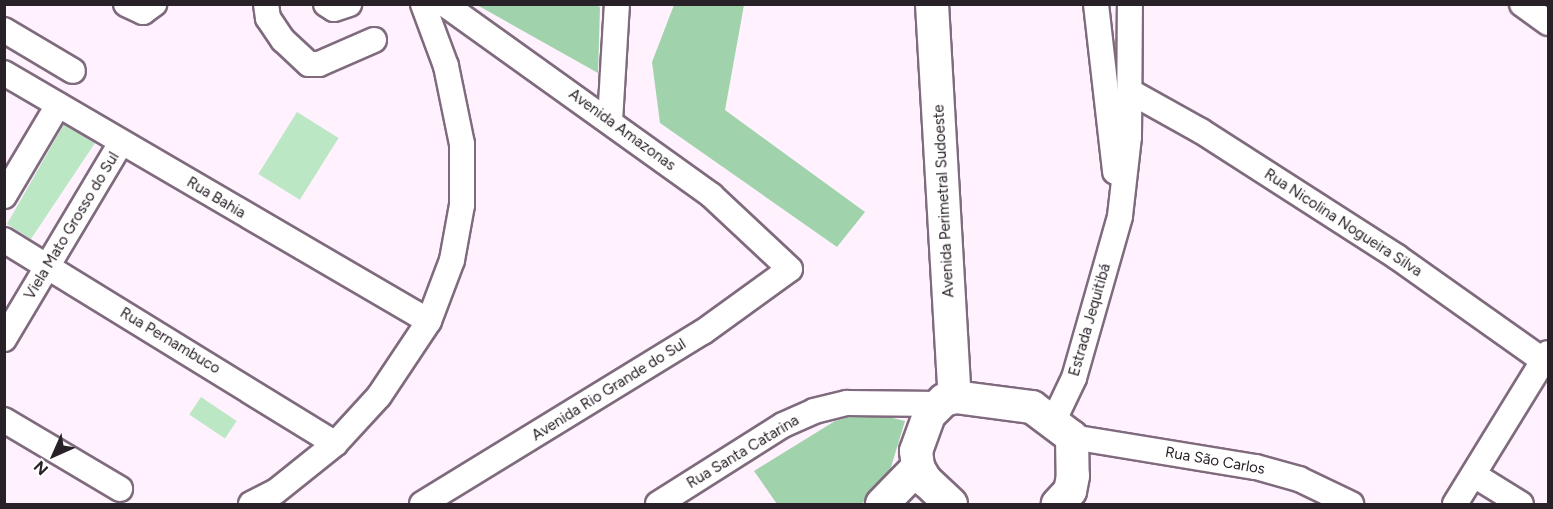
<!DOCTYPE html>
<meta charset="utf-8">
<style>
body{margin:0}
#map{position:relative;width:1553px;height:509px;overflow:hidden;background:#fff1fd;font-family:Figtree,sans-serif}
div>[style]{position:absolute}
.green>*{inset:0;background:#bce7c5;transform-origin:0 0}
.forest>*{inset:0;background:#a0d3ab}
.roads{filter:drop-shadow(2px 0 #7f6b7d) drop-shadow(-2px 0 #7f6b7d) drop-shadow(0 2px #7f6b7d) drop-shadow(0 -2px #7f6b7d)}
.minor>*{height:24px;margin:-12px;padding:0 12px;transform-origin:12px;border-radius:12px;background:#fff}
.major>*{height:32px;margin:-16px;padding:0 16px;transform-origin:16px;border-radius:16px;background:#fff}
span{translate:-50% -50%;white-space:nowrap;text-align:center;line-height:1.15;-webkit-text-stroke:4.5px #fff;paint-order:stroke}
.street-label{font-size:15px;color:#292128}
.frame{position:absolute;inset:0;border:6px solid #292128;pointer-events:none}
.north{position:absolute;left:24px;top:425px;width:60px;height:60px;-webkit-text-stroke:4px #fff;paint-order:stroke;rotate:225deg;font-size:16px;font-weight:700;line-height:24px;text-align:center;color:#292128}
.north::after{content:'';display:block;margin:auto;width:21px;height:27px;background:#292128;clip-path:polygon(50% 0,100% 100%,50% 72%,0 100%)}
</style>
<div id="map">
<div class="green">
<i style="left:297px;top:112px;width:49px;height:73px;rotate:32deg"></i>
<i style="clip-path:polygon(64px 124px,95px 143px,31px 239px,7px 224px)"></i>
<i style="left:201px;top:397px;width:43px;height:21px;rotate:34deg"></i>
</div>
<div class="forest">
<i style="clip-path:polygon(477px 5px,596px 5px,600px 7px,598px 73px)"></i>
<i style="clip-path:polygon(674px 5px,744px 5px,725px 110px,865px 212px,837px 247px,660px 123px,652px 62px)"></i>
<i style="clip-path:polygon(868px 412px,905px 421px,885px 487px,861px 504px,777px 504px,754px 471px,835px 421px)"></i>
</div>
<div class="roads">
<div class="minor">
<i style="left:126px;top:4px;width:19px;rotate:25deg"></i>
<i style="left:143px;top:12px;width:14px;rotate:-36deg"></i>
<i style="left:266px;top:4px;width:14px;rotate:82deg"></i>
<i style="left:268px;top:18px;width:27px;rotate:56deg"></i>
<i style="left:283px;top:40px;width:35px;rotate:43deg"></i>
<i style="left:309px;top:64px;width:10px"></i>
<i style="left:319px;top:64px;width:60px;rotate:-23.6deg"></i>
<i style="left:326px;top:4px;width:9px;rotate:32deg"></i>
<i style="left:334px;top:9px;width:16px;rotate:-18deg"></i>
<i style="left:1096px;top:4px;width:169px;rotate:83.5deg"></i>
<i style="left:1522px;top:4px;width:32px;rotate:36deg"></i>
<i style="left:4px;top:30px;width:80px;rotate:30.7deg"></i>
<i style="left:4px;top:73px;width:492px;rotate:30.3deg"></i>
<i style="left:1131px;top:92px;width:80px;rotate:29.1deg"></i>
<i style="left:1201px;top:131px;width:233px;rotate:32.7deg"></i>
<i style="left:1397px;top:257px;width:185px;rotate:35.3deg"></i>
<i style="left:610px;top:121px;width:117px;rotate:-86.6deg"></i>
<i style="left:4px;top:196px;width:106px;rotate:-59.3deg"></i>
<i style="left:4px;top:240px;width:389px;rotate:31.6deg"></i>
<i style="left:4px;top:339px;width:228px;rotate:-59.2deg"></i>
<i style="left:4px;top:420px;width:135px;rotate:30.7deg"></i>
<i style="left:1053px;top:422px;width:49px;rotate:-64.5deg"></i>
<i style="left:1074px;top:378px;width:168px;rotate:-74.1deg"></i>
<i style="left:1120px;top:216px;width:80px;rotate:-83.5deg"></i>
<i style="left:1129px;top:137px;width:133px;rotate:-89.6deg"></i>
<i style="left:1072px;top:437px;width:186px;rotate:9.3deg"></i>
<i style="left:1256px;top:467px;width:45px;rotate:15.6deg"></i>
<i style="left:1299px;top:479px;width:58px;rotate:25.7deg"></i>
<i style="left:1474px;top:475px;width:55px;rotate:31.7deg"></i>
<i style="left:251px;top:504px;width:27px;rotate:-27deg"></i>
<i style="left:275px;top:492px;width:77px;rotate:-38.7deg"></i>
<i style="left:335px;top:444px;width:65px;rotate:-47.5deg"></i>
<i style="left:379px;top:396px;width:90px;rotate:-56.3deg"></i>
<i style="left:429px;top:321px;width:65px;rotate:-69.3deg"></i>
<i style="left:452px;top:260px;width:56px;rotate:-79.7deg"></i>
<i style="left:462px;top:205px;width:61px;rotate:-90deg"></i>
<i style="left:462px;top:144px;width:80px;rotate:-101.6deg"></i>
<i style="left:446px;top:66px;width:66px;rotate:-110.4deg"></i>
<i style="left:422px;top:504px;width:329px;rotate:-31.5deg"></i>
<i style="left:703px;top:332px;width:107px;rotate:-35.9deg"></i>
<i style="left:790px;top:269px;width:108px;rotate:-136.9deg"></i>
<i style="left:711px;top:195px;width:328px;rotate:-144.4deg"></i>
<i style="left:658px;top:504px;width:148px;rotate:-32.3deg"></i>
<i style="left:783px;top:425px;width:34px;rotate:-24deg"></i>
<i style="left:814px;top:411px;width:34px;rotate:-14deg"></i>
<i style="left:847px;top:403px;width:92px;rotate:0.6deg"></i>
<i style="left:1455px;top:504px;width:177px;rotate:-58.4deg"></i>
</div>
<div class="major">
<i style="left:932px;top:4px;width:394px;rotate:86.7deg"></i>
<i style="left:882px;top:504px;width:52px;rotate:-45.8deg"></i>
<i style="left:951px;top:504px;width:34px;rotate:-137deg"></i>
<i style="left:926px;top:481px;width:16px;rotate:-120deg"></i>
<i style="left:918px;top:467px;width:16px;rotate:-97deg"></i>
<i style="left:916px;top:451px;width:38px;rotate:-70deg"></i>
<i style="left:929px;top:415px;width:21px;rotate:-45deg"></i>
<i style="left:944px;top:400px;width:11px;rotate:-15deg"></i>
<i style="left:955px;top:397px;width:78px;rotate:7.4deg"></i>
<i style="left:1032px;top:407px;width:50px;rotate:36.9deg"></i>
<i style="left:1072px;top:437px;width:39px;rotate:89deg"></i>
<i style="left:1073px;top:476px;width:15px;rotate:101deg"></i>
<i style="left:1070px;top:491px;width:18px;rotate:133deg"></i>
</div>
</div>
<div class="street-label">
<span style="left:622px;top:130px;rotate:36deg">Avenida Amazonas</span>
<span style="left:216px;top:198px;rotate:31deg">Rua Bahia</span>
<span style="left:944px;top:201px;rotate:-93deg">Avenida Perimetral Sudoeste</span>
<span style="left:1343px;top:223px;rotate:33deg">Rua Nicolina Nogueira Silva</span>
<span style="left:72px;top:226px;rotate:-59deg">Viela Mato Grosso do Sul</span>
<span style="left:1090px;top:320px;rotate:-74deg">Estrada Jequitibá</span>
<span style="left:170px;top:341px;rotate:31deg">Rua Pernambuco</span>
<span style="left:609px;top:390px;rotate:-32deg">Avenida Rio Grande do Sul</span>
<span style="left:743px;top:452px;rotate:-31deg">Rua Santa Catarina</span>
<span style="left:1215px;top:461px;rotate:10deg">Rua São Carlos</span>
</div>
<div class="frame"></div>
<div class="north">N</div>
</div>
